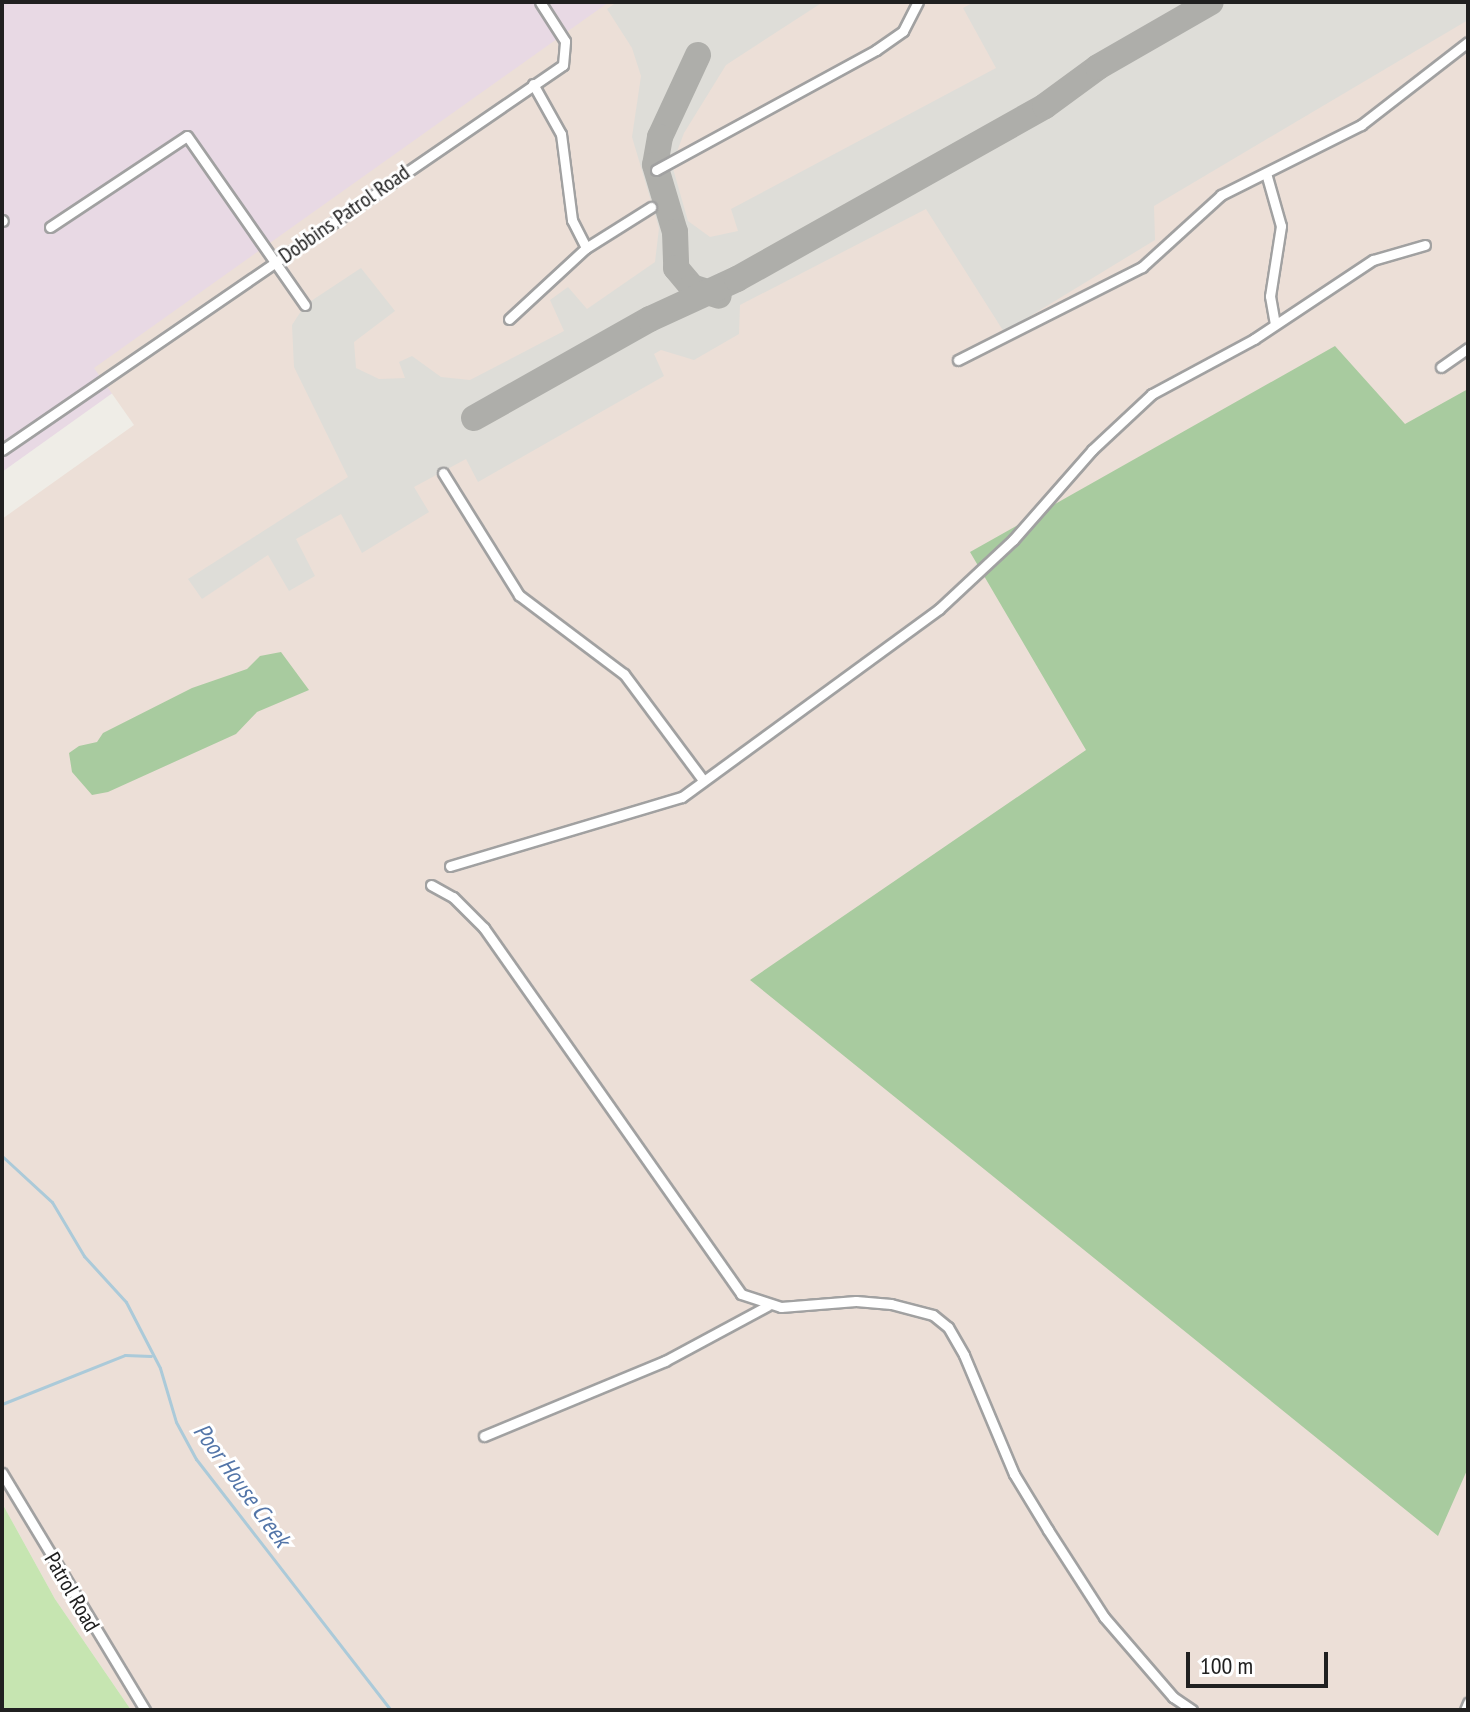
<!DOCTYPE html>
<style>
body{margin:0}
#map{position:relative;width:1470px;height:1712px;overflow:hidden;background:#efede7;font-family:"PT Sans Narrow",sans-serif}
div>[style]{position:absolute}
.industrial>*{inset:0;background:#e8d9e4}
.military>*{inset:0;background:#ecdfd7}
.airport>*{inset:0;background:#deddd8}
.grass>*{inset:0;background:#c6e5b1}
.forest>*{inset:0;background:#a8cb9f}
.stream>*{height:3px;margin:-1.5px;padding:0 1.5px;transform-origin:1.5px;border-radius:1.5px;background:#abcad9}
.taxiway>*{height:26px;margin:-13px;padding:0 13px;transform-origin:13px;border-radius:13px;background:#aeaeaa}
.roads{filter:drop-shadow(2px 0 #a1a1a1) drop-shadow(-2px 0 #a1a1a1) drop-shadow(0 2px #a1a1a1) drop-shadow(0 -2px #a1a1a1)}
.street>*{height:9px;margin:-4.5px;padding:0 4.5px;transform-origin:4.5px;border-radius:4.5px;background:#fff}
span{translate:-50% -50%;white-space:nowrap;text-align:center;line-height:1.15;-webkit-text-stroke:6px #fff;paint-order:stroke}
.street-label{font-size:22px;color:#202020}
.water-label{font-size:24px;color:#5375a8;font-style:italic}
.frame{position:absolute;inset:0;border:4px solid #202020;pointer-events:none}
.scale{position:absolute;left:1186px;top:1652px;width:142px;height:36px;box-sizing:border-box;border:4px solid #202020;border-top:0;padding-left:10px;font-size:24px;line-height:28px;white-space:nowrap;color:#202020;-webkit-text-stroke:6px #fff;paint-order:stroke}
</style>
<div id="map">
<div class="industrial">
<i style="clip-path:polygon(2px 2px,839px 2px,272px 279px,2px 472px)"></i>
</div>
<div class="military">
<i style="clip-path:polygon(609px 2px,1468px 2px,1468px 1710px,131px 1710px,55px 1599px,2px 1503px,2px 519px,134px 425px,94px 368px)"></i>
</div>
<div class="airport">
<i style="clip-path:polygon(617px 2px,823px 2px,726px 65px,684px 133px,672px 165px,688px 221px,710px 237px,738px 231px,731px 209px,996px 68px,963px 8px,974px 2px,1468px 2px,1468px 20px,1154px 206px,1155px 240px,1004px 332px,926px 209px,740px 305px,739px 334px,694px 360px,661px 350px,654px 354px,664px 376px,478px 482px,466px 459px,414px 487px,429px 512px,362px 553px,341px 514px,296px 539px,315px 576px,289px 591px,268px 555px,202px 599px,188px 579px,348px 477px,294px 367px,292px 325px,305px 305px,361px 268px,395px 311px,354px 342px,356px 368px,379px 379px,405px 378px,399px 362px,412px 356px,441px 377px,470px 380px,564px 331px,550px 300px,568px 287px,587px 309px,655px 262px,659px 228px,632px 137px,641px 76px,632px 48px,607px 9px)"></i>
</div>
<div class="grass">
<i style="clip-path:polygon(2px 1503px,55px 1599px,131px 1710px,2px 1710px)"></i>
</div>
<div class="forest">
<i style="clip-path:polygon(1335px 346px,1405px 424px,1468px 389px,1468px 1468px,1438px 1536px,750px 980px,1086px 750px,970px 552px)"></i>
<i style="clip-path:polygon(281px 652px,309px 690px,257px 712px,236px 734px,108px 792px,92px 795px,72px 772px,69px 753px,79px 746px,97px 742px,103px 733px,192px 688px,247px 669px,260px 656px)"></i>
</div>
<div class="stream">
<i style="left:2px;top:1156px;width:68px;rotate:42.6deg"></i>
<i style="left:52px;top:1202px;width:63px;rotate:59.3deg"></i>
<i style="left:84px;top:1256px;width:62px;rotate:47.6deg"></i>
<i style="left:126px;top:1302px;width:74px;rotate:62.7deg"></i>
<i style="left:160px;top:1368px;width:56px;rotate:73.5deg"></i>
<i style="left:176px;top:1422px;width:42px;rotate:61.6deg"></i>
<i style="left:196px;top:1459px;width:318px;rotate:52.2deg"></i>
<i style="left:2px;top:1404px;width:132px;rotate:-21.7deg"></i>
<i style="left:125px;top:1355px;width:26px;rotate:2deg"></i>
</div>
<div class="taxiway">
<i style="left:698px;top:55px;width:90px;rotate:114.9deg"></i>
<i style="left:660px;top:137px;width:28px;rotate:100deg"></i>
<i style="left:655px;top:165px;width:70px;rotate:73.4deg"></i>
<i style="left:675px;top:232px;width:36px;rotate:88deg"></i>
<i style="left:676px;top:268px;width:25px;rotate:50deg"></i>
<i style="left:692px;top:287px;width:28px;rotate:18deg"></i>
<i style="left:474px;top:418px;width:202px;rotate:-29.4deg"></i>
<i style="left:650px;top:319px;width:96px;rotate:-24.7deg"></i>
<i style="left:737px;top:279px;width:353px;rotate:-29.3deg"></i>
<i style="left:1045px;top:106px;width:66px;rotate:-36.3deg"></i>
<i style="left:1098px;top:67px;width:130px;rotate:-29.9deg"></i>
</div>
<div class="roads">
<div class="street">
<i style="left:533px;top:84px;width:57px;rotate:60.8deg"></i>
<i style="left:561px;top:134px;width:87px;rotate:82.7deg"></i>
<i style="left:572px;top:220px;width:31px;rotate:63deg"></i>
<i style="left:656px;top:170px;width:251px;rotate:-28.6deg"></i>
<i style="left:876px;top:50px;width:33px;rotate:-35deg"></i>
<i style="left:903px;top:31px;width:33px;rotate:-63deg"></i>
<i style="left:1266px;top:173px;width:55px;rotate:74.2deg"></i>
<i style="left:1281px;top:226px;width:71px;rotate:98.9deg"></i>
<i style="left:1270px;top:296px;width:28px;rotate:80deg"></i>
<i style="left:2px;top:220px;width:1px;rotate:45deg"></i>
<i style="left:50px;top:227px;width:164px;rotate:-33.6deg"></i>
<i style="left:187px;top:136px;width:206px;rotate:55.1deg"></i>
<i style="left:509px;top:319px;width:105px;rotate:-42.7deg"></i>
<i style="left:586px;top:248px;width:77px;rotate:-32.2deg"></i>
<i style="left:958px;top:360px;width:206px;rotate:-26.8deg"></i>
<i style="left:1142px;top:267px;width:107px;rotate:-42.3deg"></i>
<i style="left:1221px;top:195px;width:157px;rotate:-26.6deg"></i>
<i style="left:1361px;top:125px;width:135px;rotate:-37.8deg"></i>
<i style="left:1441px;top:367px;width:33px;rotate:-35deg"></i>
<i style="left:2px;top:450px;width:680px;rotate:-34.46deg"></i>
<i style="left:563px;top:65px;width:24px;rotate:-85deg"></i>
<i style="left:565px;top:41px;width:46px;rotate:-122.7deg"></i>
<i style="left:443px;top:473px;width:144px;rotate:58.1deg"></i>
<i style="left:519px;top:595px;width:131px;rotate:37deg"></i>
<i style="left:624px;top:674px;width:132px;rotate:53.3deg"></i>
<i style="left:450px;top:866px;width:242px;rotate:-16.6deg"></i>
<i style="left:682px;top:797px;width:318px;rotate:-36.2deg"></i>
<i style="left:939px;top:609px;width:101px;rotate:-43deg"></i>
<i style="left:1013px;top:540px;width:120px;rotate:-48.7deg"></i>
<i style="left:1092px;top:450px;width:82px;rotate:-43deg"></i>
<i style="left:1152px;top:394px;width:116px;rotate:-28.3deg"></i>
<i style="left:1254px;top:339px;width:143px;rotate:-33.6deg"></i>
<i style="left:1373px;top:260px;width:54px;rotate:-16.1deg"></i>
<i style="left:431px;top:885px;width:25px;rotate:29deg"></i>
<i style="left:453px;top:897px;width:44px;rotate:45deg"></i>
<i style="left:484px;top:928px;width:447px;rotate:54.9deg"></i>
<i style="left:741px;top:1294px;width:42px;rotate:18deg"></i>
<i style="left:781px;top:1307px;width:75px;rotate:-4.6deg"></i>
<i style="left:856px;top:1301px;width:35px;rotate:5deg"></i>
<i style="left:891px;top:1304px;width:43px;rotate:14.7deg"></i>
<i style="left:933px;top:1315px;width:19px;rotate:39deg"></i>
<i style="left:948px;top:1327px;width:32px;rotate:60deg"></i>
<i style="left:964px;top:1355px;width:129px;rotate:67.2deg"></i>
<i style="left:1014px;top:1474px;width:66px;rotate:58.7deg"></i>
<i style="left:1048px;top:1530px;width:103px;rotate:57.2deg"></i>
<i style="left:1104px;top:1617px;width:106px;rotate:49.2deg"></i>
<i style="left:1173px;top:1697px;width:23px;rotate:34deg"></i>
<i style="left:484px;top:1436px;width:196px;rotate:-22.5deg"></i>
<i style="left:665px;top:1361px;width:116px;rotate:-28.3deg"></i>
<i style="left:2px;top:1473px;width:277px;rotate:58.9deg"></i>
<i style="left:1465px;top:1710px;width:8px;rotate:-67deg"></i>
</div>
</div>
<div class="street-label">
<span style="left:344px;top:214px;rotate:-35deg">Dobbins Patrol Road</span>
<span style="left:72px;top:1592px;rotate:60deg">Patrol Road</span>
</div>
<div class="water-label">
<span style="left:242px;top:1485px;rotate:54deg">Poor House Creek</span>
</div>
<div class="frame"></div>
<div class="scale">100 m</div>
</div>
